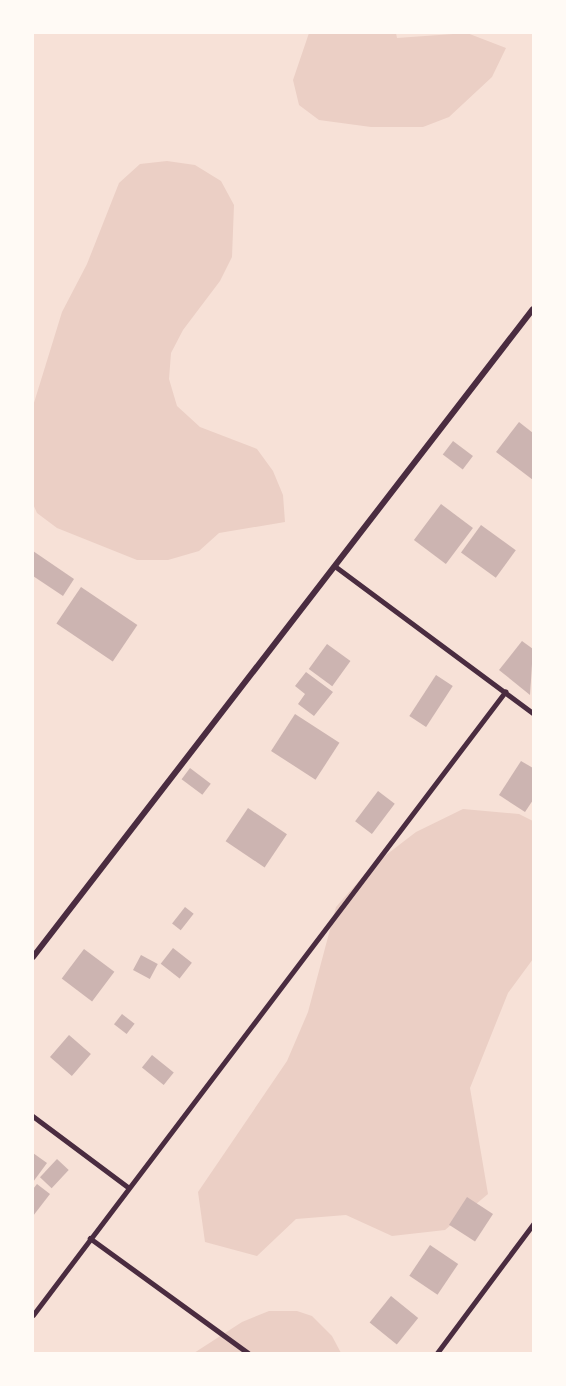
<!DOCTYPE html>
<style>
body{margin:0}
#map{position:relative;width:566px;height:1386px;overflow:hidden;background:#f7e1d7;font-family:"DM Sans",sans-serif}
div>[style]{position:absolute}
.green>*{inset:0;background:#ebcfc5}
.building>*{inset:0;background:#ccb4b1;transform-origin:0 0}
.service>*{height:4.5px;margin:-2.25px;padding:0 2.25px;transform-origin:2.25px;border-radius:2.25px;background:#4a2c40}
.minor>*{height:6px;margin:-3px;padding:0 3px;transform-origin:3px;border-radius:3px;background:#4a2c40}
span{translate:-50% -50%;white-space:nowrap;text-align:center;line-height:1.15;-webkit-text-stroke:4.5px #fffaf5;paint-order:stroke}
.frame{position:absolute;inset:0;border:34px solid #fffaf5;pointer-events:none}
</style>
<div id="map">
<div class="green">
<i style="clip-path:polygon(309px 33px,396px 33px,397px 38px,467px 33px,506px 48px,492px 77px,449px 117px,423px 127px,371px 127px,319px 120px,299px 105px,293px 80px)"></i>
<i style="clip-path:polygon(167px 161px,195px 165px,221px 181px,234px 205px,232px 257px,220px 281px,183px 330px,171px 353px,169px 379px,177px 406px,200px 427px,257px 449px,273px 471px,283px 495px,285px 522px,219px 533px,199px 551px,168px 560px,137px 560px,57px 528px,37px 513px,33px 504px,33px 406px,62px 312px,87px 264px,119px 183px,140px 164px)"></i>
<i style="clip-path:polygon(463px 809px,519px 814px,533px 821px,533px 959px,508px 993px,470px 1088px,488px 1194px,445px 1230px,392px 1236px,346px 1215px,296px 1219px,257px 1256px,205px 1242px,198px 1192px,287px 1061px,308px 1012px,336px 907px,373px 865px,416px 832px)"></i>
<i style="clip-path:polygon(269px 1311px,297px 1311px,312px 1316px,332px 1336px,341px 1353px,194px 1353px,242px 1322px)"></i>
</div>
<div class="building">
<i style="clip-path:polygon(519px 422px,533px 433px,533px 480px,496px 452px)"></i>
<i style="left:453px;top:441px;width:25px;height:17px;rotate:37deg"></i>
<i style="left:441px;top:504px;width:40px;height:45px;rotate:37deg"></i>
<i style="left:481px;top:525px;width:43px;height:34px;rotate:36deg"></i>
<i style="clip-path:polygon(33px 551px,74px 579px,63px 596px,33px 576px)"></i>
<i style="left:81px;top:587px;width:68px;height:44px;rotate:34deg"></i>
<i style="clip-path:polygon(522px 641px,533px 649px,530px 695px,499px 670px)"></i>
<i style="left:327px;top:644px;width:29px;height:31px;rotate:36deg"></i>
<i style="clip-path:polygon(306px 672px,333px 692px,314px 716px,298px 704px,305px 694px,295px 686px)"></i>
<i style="left:436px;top:675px;width:20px;height:49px;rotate:33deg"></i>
<i style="left:295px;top:714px;width:53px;height:44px;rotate:33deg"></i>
<i style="clip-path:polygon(521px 761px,533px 768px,533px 800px,525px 812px,499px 795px)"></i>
<i style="left:190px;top:768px;width:26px;height:14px;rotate:37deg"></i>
<i style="left:378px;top:791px;width:21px;height:38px;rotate:37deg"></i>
<i style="left:248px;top:808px;width:47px;height:40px;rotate:34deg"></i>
<i style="left:185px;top:907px;width:11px;height:21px;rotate:38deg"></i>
<i style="left:173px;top:948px;width:24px;height:20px;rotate:38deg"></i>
<i style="left:84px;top:949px;width:38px;height:37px;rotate:37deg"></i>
<i style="left:141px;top:955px;width:19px;height:17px;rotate:28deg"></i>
<i style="left:122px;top:1014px;width:16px;height:13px;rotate:38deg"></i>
<i style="left:69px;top:1035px;width:29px;height:29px;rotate:41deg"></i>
<i style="left:152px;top:1055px;width:28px;height:16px;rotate:39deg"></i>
<i style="clip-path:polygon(33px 1153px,47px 1163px,33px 1182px)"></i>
<i style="left:57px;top:1159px;width:16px;height:25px;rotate:43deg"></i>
<i style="clip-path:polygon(37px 1184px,50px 1194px,33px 1216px,33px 1189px)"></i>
<i style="left:467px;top:1197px;width:31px;height:33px;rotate:33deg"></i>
<i style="left:430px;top:1245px;width:34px;height:37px;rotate:34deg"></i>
<i style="left:391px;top:1296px;width:35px;height:34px;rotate:39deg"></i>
</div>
<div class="service">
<i style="left:335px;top:566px;width:247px;rotate:36.6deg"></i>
<i style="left:33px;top:1116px;width:119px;rotate:36.8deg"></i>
<i style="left:90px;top:1238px;width:195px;rotate:36deg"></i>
<i style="left:33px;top:1315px;width:782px;rotate:-52.85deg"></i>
<i style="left:437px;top:1353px;width:161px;rotate:-53.3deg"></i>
</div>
<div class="minor">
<i style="left:33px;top:957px;width:818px;rotate:-52.35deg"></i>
</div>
<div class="frame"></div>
</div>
